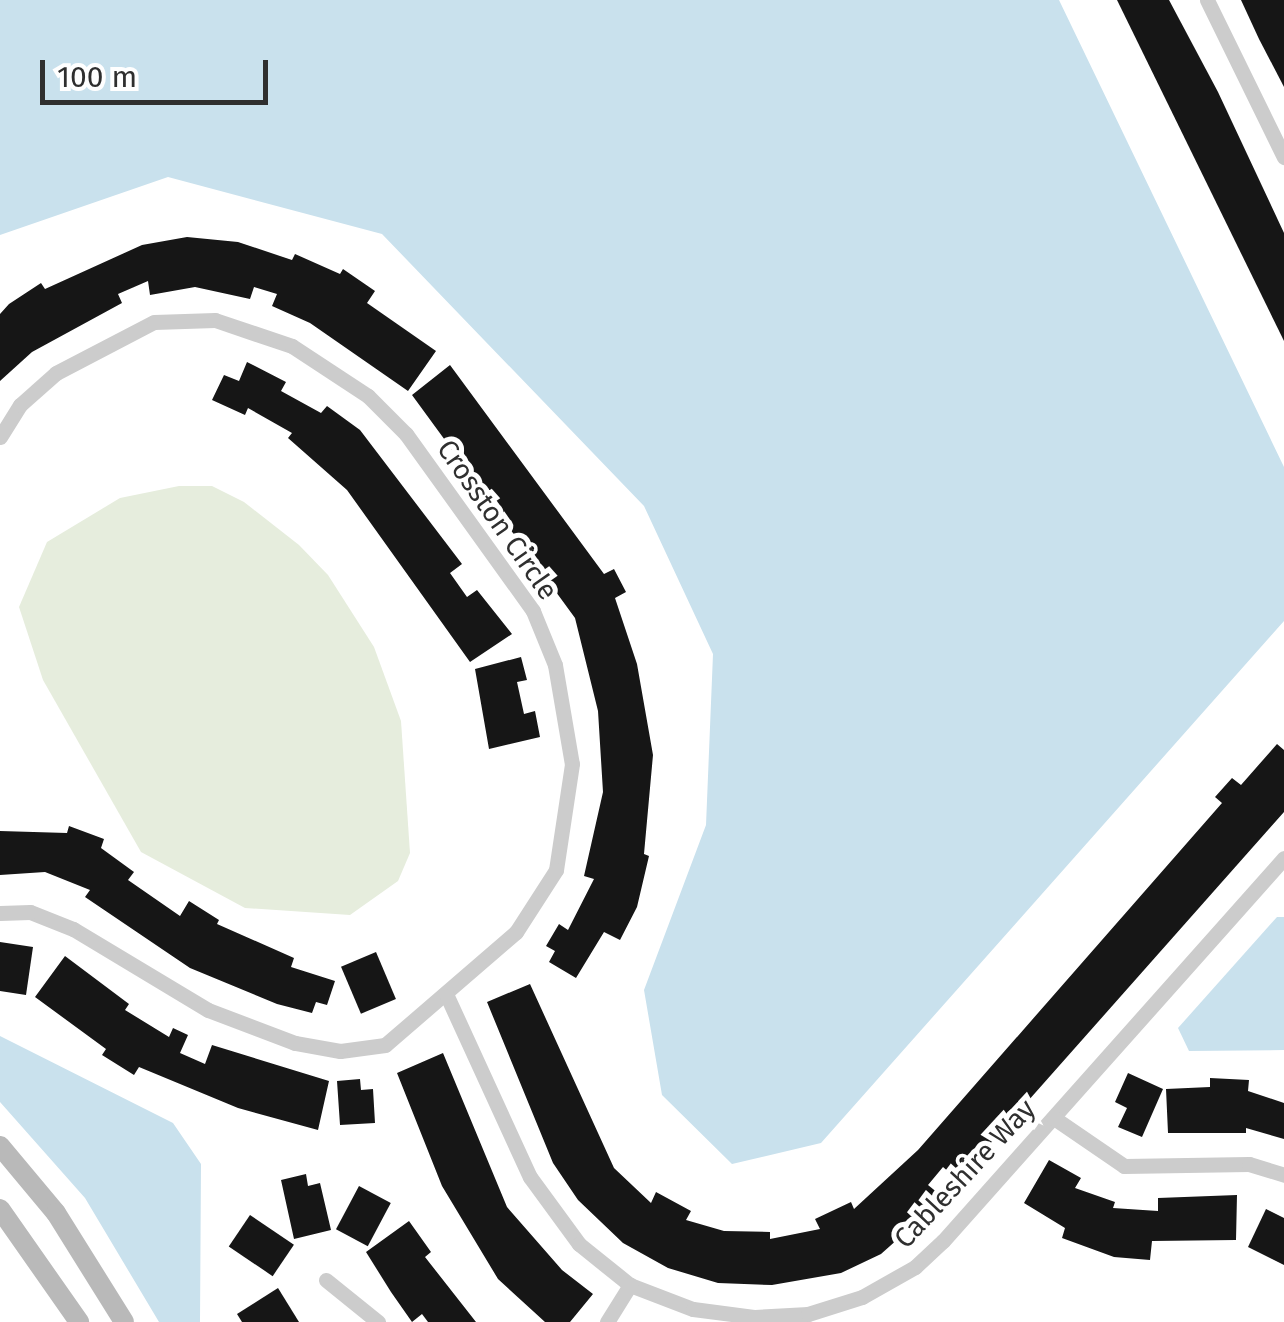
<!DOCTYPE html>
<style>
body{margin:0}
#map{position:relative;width:1284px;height:1322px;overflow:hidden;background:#fff;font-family:"Fira Sans",sans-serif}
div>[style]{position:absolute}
.green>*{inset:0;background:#e6eddd}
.water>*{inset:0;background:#c9e1ed}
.building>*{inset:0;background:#161616;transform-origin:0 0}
.street>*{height:15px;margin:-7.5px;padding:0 7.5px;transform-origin:7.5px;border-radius:7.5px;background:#ccc}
.secondary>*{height:20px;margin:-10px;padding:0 10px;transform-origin:10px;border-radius:10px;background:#b9b9b9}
span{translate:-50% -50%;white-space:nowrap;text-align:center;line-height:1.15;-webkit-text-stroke:10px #fff;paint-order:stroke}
.street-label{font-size:28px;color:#2f2f2f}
.scale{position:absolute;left:40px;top:60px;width:228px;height:45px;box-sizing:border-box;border:5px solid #2f2f2f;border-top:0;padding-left:12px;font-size:30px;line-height:35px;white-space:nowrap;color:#2f2f2f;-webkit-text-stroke:8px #fff;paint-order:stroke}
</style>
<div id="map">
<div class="green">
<i style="clip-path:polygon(179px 486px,212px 486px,244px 502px,299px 545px,328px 575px,374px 647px,401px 721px,410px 853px,398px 881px,350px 915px,245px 908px,141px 852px,43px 680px,19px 607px,47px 542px,120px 498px)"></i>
</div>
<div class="water">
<i style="clip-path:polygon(0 0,1059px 0,1284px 467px,1284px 621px,821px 1143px,732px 1164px,662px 1095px,644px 990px,706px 825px,713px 654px,644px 506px,382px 234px,168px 177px,0 235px)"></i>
<i style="clip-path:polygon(1277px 917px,1284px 917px,1284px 1050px,1189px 1051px,1178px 1028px)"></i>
<i style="clip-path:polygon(0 1036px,173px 1123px,201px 1164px,200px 1322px,159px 1322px,85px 1198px,0 1102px)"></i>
</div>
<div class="building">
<i style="clip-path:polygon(1117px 0,1169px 0,1218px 92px,1284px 233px,1284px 341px)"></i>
<i style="clip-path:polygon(1241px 0,1284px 0,1284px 87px,1259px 39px)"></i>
<i style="clip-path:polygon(187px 237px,238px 242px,292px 260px,295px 254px,340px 274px,343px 269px,375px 291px,367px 303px,436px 351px,408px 391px,310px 323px,272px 306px,277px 294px,254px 287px,250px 299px,195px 287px,150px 295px,148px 281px,118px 294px,122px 303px,32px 352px,0 381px,0 314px,9px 304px,41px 283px,45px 289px,142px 245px)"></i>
<i style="clip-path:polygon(247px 362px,286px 382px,281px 391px,321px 413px,327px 406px,360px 430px,462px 564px,450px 573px,467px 597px,477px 590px,512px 634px,470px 662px,347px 490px,288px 438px,292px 433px,248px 408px,245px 415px,212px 400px,224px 375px,239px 381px)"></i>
<i style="clip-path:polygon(450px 365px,604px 574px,614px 569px,626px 592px,615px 598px,637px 664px,653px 755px,644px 854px,649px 856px,637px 907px,620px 940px,604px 932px,576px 978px,549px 962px,555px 951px,546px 946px,559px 924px,568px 930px,594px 879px,584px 876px,603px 792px,598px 711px,575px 618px,412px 395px)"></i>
<i style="clip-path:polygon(521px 657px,527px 680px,517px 682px,524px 714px,535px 711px,540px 737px,489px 749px,475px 669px)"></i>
<i style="clip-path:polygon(1277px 744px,1284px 750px,1284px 812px,958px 1180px,943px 1167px,928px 1185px,944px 1198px,881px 1254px,841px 1273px,772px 1285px,718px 1283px,668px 1268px,623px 1243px,578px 1200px,553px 1163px,487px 1002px,530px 984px,614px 1168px,651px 1203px,656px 1192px,691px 1211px,686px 1220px,724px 1231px,770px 1232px,770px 1239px,820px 1229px,815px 1219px,851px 1202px,854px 1209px,918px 1150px,1222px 803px,1215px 797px,1232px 778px,1241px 785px)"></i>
<i style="clip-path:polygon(69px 826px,104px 839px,101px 848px,134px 872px,128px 880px,180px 916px,189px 901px,219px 920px,217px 924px,294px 958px,291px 967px,335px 981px,327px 1005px,316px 1002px,312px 1013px,277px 1004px,190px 968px,85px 897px,90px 890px,45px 872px,0 875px,0 831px,67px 833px)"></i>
<i style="clip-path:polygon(0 942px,33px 947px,26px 995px,0 991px)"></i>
<i style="left:376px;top:952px;width:51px;height:38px;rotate:67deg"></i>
<i style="clip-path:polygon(65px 956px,129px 1004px,125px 1010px,169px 1037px,173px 1028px,188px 1035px,180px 1053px,205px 1064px,212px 1045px,329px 1081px,318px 1130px,238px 1108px,139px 1067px,134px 1075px,102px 1055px,106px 1049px,35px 997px)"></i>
<i style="clip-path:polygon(443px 1053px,507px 1207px,562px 1270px,593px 1294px,570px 1322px,545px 1322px,498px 1279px,442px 1186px,397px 1073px)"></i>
<i style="clip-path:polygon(1128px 1073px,1163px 1089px,1142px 1137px,1118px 1127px,1127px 1108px,1115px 1102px)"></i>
<i style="clip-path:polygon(1210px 1078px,1249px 1080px,1248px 1091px,1284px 1103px,1284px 1139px,1246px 1128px,1246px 1133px,1168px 1133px,1166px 1089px,1210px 1087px)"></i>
<i style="clip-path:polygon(360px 1079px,361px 1090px,373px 1089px,375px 1123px,340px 1125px,337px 1081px)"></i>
<i style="clip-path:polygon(1049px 1160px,1081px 1178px,1075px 1188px,1115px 1202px,1113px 1208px,1158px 1211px,1158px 1198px,1237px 1195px,1236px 1240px,1152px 1241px,1150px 1260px,1114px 1257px,1062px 1238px,1065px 1228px,1024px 1203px)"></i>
<i style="clip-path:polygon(306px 1174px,308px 1186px,320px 1183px,331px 1230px,294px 1239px,281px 1180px)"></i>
<i style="left:359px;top:1186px;width:36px;height:49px;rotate:28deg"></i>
<i style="clip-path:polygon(1266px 1209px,1284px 1218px,1284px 1265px,1248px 1247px)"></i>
<i style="left:250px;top:1215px;width:53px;height:38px;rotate:34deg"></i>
<i style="clip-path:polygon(409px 1221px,431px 1252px,425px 1257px,476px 1322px,428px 1322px,422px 1314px,412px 1322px,391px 1292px,366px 1252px)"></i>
<i style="clip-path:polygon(278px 1288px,299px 1322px,242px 1322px,237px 1314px)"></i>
</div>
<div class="street">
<i style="left:1207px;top:0;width:175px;rotate:63.9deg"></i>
<i style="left:0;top:437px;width:38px;rotate:-58deg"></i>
<i style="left:20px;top:405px;width:48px;rotate:-41.6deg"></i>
<i style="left:56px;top:373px;width:110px;rotate:-27.5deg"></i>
<i style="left:154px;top:322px;width:61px;rotate:-1.9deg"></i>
<i style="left:215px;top:320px;width:81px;rotate:18.7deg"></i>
<i style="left:292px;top:346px;width:91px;rotate:33.3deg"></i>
<i style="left:368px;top:396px;width:54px;rotate:45deg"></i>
<i style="left:406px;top:434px;width:218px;rotate:54.3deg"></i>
<i style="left:533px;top:611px;width:58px;rotate:67.8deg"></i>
<i style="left:555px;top:665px;width:100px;rotate:80.3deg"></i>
<i style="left:572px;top:764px;width:107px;rotate:98.6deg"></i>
<i style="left:556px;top:870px;width:74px;rotate:122.8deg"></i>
<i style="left:516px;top:932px;width:173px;rotate:139.2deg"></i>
<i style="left:385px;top:1045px;width:45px;rotate:172.4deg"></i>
<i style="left:340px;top:1051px;width:46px;rotate:-169.9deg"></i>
<i style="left:295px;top:1043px;width:93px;rotate:-159.2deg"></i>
<i style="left:208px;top:1010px;width:157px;rotate:-149deg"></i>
<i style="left:73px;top:929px;width:46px;rotate:-158.4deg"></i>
<i style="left:30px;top:912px;width:30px;rotate:178deg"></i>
<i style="left:447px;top:996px;width:199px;rotate:65.4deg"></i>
<i style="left:530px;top:1177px;width:83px;rotate:53.8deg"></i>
<i style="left:579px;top:1244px;width:65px;rotate:38.8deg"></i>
<i style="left:630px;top:1285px;width:67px;rotate:20.9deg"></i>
<i style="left:693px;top:1309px;width:63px;rotate:7.4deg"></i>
<i style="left:755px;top:1317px;width:53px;rotate:-3.2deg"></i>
<i style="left:808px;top:1314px;width:57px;rotate:-17.5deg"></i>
<i style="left:862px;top:1297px;width:61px;rotate:-29.5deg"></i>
<i style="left:915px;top:1267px;width:38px;rotate:-43deg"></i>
<i style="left:943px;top:1241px;width:513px;rotate:-48.32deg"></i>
<i style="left:1054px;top:1118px;width:85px;rotate:34.4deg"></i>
<i style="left:1124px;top:1166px;width:125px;rotate:-0.9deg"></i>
<i style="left:1249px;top:1164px;width:37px;rotate:17deg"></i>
<i style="left:326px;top:1280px;width:67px;rotate:38.9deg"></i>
<i style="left:607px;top:1322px;width:44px;rotate:-58.1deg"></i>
</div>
<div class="secondary">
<i style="left:0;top:1146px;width:87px;rotate:50.1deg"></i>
<i style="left:56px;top:1213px;width:128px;rotate:58deg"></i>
<i style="left:0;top:1209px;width:138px;rotate:55deg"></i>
</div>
<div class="street-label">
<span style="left:497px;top:520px;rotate:55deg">Crosston Circle</span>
<span style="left:965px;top:1174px;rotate:-47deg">Cableshire Way</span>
</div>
<div class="scale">100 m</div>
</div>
